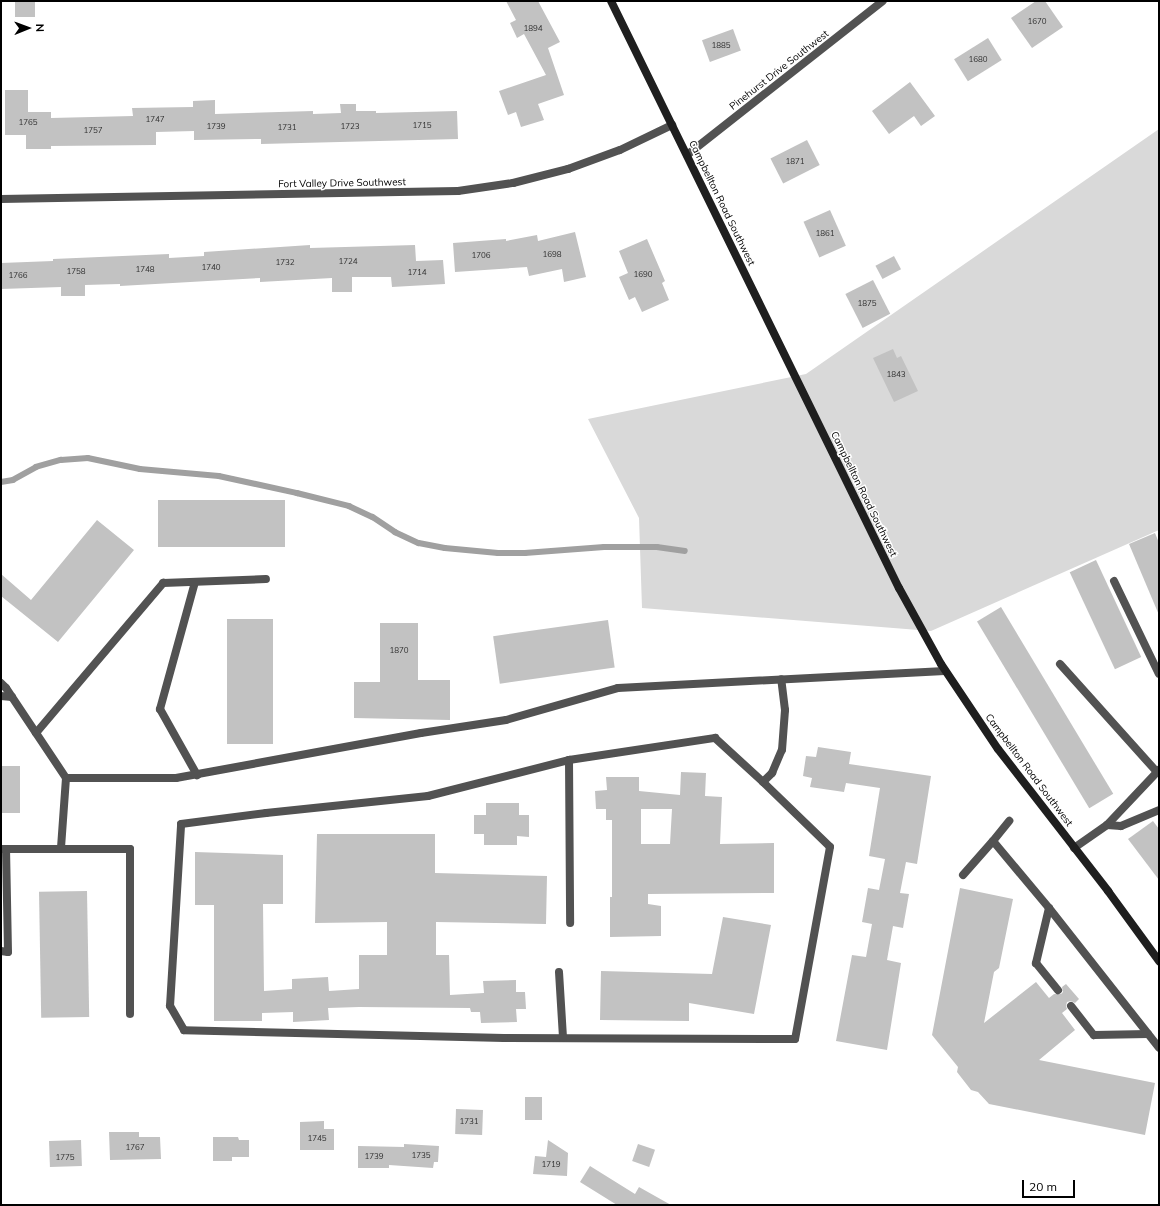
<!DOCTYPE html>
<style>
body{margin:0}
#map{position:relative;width:1160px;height:1206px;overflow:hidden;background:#fff;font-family:Mulish,sans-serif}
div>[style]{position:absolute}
.green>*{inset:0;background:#d9d9d9}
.stream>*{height:5.5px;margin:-2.75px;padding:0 2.75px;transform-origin:2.75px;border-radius:2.75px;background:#a0a0a0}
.building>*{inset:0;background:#c2c2c2;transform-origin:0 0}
.service>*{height:8px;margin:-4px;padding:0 4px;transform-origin:4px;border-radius:4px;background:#525252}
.minor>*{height:8px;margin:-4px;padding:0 4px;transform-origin:4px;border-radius:4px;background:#525252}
.secondary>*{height:8px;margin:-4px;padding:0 4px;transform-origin:4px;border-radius:4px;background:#1f1f1f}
span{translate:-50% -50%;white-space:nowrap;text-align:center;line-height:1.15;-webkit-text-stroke:3px #fff;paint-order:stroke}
.number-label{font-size:8px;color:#303030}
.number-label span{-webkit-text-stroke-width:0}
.street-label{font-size:10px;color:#000}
.frame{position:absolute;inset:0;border:2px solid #000;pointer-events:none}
.north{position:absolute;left:8px;top:8px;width:40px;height:40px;-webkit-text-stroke:3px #fff;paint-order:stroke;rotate:89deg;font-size:11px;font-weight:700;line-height:16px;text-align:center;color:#000}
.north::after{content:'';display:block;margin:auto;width:14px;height:18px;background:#000;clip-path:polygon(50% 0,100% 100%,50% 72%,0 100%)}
.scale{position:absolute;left:1022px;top:1180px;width:53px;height:18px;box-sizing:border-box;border:2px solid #000;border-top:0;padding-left:5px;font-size:12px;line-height:14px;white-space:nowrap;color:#000;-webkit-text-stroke:3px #fff;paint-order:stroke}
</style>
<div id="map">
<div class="green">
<i style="clip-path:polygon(1159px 129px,1159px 530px,931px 631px,642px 608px,639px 518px,588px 419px,806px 374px)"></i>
</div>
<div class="stream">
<i style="left:1px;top:482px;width:12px;rotate:-9deg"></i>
<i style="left:13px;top:480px;width:26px;rotate:-29deg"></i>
<i style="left:36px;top:467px;width:26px;rotate:-16deg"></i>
<i style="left:61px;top:460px;width:27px;rotate:-4deg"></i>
<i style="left:88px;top:458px;width:53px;rotate:11.9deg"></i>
<i style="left:140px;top:469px;width:79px;rotate:5.1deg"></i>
<i style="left:219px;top:476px;width:80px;rotate:12.3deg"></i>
<i style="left:297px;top:493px;width:54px;rotate:14deg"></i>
<i style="left:349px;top:506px;width:26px;rotate:25deg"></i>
<i style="left:373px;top:517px;width:27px;rotate:34deg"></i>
<i style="left:395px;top:532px;width:26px;rotate:25deg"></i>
<i style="left:419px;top:543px;width:26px;rotate:11deg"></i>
<i style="left:445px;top:548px;width:53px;rotate:5.4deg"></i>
<i style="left:498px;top:553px;width:27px"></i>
<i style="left:525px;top:553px;width:79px;rotate:-4.3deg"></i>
<i style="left:604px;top:547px;width:53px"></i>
<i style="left:657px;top:547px;width:28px;rotate:8deg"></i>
</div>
<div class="building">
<i style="left:15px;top:1px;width:20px;height:16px"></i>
<i style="clip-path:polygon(506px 1px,538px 1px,560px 42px,548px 48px,564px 95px,538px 104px,544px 120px,521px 127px,516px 112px,508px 115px,499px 91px,546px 75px,524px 34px,517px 38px,510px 23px,516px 20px)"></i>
<i style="clip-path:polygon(1036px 1px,1045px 1px,1063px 27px,1032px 48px,1011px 18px)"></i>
<i style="left:733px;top:29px;width:23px;height:33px;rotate:70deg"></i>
<i style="left:988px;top:38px;width:26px;height:40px;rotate:58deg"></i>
<i style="clip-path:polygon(910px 82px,935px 116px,921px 126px,914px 116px,889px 134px,872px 111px)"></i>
<i style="clip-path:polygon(5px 90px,28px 90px,28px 112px,51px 112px,51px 118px,133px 116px,132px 108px,193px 107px,193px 101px,215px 100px,215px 114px,313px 111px,313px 114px,341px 113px,340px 104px,356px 104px,356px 111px,376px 111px,376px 113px,457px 111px,458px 139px,261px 144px,261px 139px,194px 140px,194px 131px,156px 132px,156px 145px,51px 146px,51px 149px,26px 149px,26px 135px,5px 135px)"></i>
<i style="left:807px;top:140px;width:28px;height:41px;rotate:63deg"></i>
<i style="left:830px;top:210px;width:39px;height:29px;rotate:66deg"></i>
<i style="clip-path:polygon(575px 232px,586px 277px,564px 282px,562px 269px,529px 276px,527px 267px,455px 272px,453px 243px,506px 239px,506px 241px,537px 235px,538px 241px)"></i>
<i style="clip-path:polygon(647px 239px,665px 281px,662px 283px,669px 300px,642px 312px,635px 297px,629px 300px,619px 277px,628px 273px,619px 251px)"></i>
<i style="clip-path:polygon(310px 245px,310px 248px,415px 245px,416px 261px,443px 260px,445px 284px,392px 287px,391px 277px,352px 277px,352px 292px,332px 292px,332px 278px,260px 282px,260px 278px,120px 286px,120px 284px,85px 285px,85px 296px,61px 296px,61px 287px,1px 289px,1px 263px,53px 261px,53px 259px,169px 254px,169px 258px,204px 256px,204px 252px)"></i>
<i style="left:894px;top:256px;width:15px;height:21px;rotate:62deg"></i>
<i style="left:873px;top:280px;width:38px;height:31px;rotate:63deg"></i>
<i style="clip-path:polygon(893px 349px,897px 358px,901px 356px,918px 391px,894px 402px,873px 358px)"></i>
<i style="left:158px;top:500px;width:127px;height:47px"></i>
<i style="clip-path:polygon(97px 520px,134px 550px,58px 642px,1px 596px,1px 574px,31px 600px)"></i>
<i style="clip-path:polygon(1155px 533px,1159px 543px,1159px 615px,1129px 544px)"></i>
<i style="left:1096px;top:560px;width:107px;height:29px;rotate:65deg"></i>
<i style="left:1001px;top:607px;width:218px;height:28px;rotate:59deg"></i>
<i style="left:227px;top:619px;width:46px;height:125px"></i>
<i style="left:608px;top:620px;width:48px;height:116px;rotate:82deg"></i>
<i style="clip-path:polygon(380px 623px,418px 623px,418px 680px,450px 680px,450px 720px,354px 718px,354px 682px,380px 682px)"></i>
<i style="clip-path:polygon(818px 747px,851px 752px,849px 764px,931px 776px,917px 864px,906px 862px,900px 893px,909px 894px,903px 928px,893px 926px,887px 960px,901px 963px,887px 1050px,836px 1041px,852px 955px,866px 957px,872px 924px,862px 922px,868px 888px,879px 890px,885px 859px,869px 856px,880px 788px,846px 783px,844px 792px,810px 787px,812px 778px,803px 776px,806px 756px,816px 757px)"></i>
<i style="left:1px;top:766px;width:19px;height:47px"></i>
<i style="clip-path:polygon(evenodd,681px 772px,706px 773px,705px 796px,722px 797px,720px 844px,774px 843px,774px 893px,648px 894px,648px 904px,661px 906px,661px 936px,610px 937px,610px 897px,612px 897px,612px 820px,606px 820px,606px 809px,596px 809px,595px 791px,607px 790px,606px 777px,639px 777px,639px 791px,680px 795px,681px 772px,641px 809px,672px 809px,670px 844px,641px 844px,641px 809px)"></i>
<i style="clip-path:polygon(486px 803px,519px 803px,519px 815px,529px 815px,529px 837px,517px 836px,517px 845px,484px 845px,484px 834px,474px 834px,474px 815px,486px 815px)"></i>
<i style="clip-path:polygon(1153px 821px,1159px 829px,1159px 880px,1128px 839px)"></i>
<i style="clip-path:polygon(317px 834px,435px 834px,435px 873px,547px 876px,546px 924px,436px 922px,436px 955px,449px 955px,450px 995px,484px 993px,483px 981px,516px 980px,516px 992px,525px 992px,526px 1009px,516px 1009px,517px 1022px,481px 1023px,480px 1012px,471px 1012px,470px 1008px,359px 1007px,328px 1008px,329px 1020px,293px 1022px,293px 1012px,262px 1013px,262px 1021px,214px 1021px,214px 905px,195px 905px,195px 852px,283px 855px,283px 904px,263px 904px,264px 991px,292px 989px,292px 979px,328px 977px,329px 991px,359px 989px,359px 955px,387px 955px,387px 922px,315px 923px)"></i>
<i style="clip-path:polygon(960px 888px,1013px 899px,999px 968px,994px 972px,984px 1023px,1036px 982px,1049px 998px,1054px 994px,1061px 994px,1063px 992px,1062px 987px,1066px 984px,1079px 999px,1075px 1003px,1071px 1001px,1067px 1002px,1066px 1006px,1067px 1009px,1062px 1013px,1075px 1030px,1039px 1060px,1155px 1083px,1145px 1135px,989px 1104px,978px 1092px,971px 1090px,957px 1072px,958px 1067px,932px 1035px)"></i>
<i style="left:87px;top:891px;width:126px;height:48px;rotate:89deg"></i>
<i style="clip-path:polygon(723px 917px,771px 925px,754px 1014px,689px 1003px,689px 1021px,600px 1020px,601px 971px,712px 974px)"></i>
<i style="left:525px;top:1097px;width:17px;height:23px"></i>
<i style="left:456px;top:1109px;width:27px;height:25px;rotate:2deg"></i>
<i style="clip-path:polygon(324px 1121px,324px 1129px,334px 1129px,334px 1150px,300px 1150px,300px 1122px)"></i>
<i style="clip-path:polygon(109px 1132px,139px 1132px,139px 1137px,160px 1137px,161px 1159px,110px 1160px)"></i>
<i style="clip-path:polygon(213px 1137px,238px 1137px,239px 1140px,249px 1140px,249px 1157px,232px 1157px,232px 1161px,213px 1161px)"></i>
<i style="left:81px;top:1140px;width:26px;height:32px;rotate:88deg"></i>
<i style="clip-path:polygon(548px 1140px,568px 1153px,567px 1176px,533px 1174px,535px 1156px,546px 1157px)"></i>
<i style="clip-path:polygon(404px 1144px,439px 1146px,438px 1162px,434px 1162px,433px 1168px,389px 1165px,389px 1168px,358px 1168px,358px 1146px,404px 1147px)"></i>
<i style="left:638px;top:1144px;width:18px;height:18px;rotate:19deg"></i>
<i style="clip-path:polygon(590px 1166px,635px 1194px,639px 1187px,671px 1205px,617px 1205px,580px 1182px)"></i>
</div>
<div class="service">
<i style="left:1114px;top:581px;width:103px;rotate:64.2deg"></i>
<i style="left:1060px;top:664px;width:145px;rotate:48.1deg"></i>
<i style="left:1107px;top:825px;width:14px;rotate:4deg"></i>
<i style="left:1121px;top:826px;width:41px;rotate:-22.8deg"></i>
<i style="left:993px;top:841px;width:26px;rotate:-51deg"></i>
<i style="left:1074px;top:848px;width:40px;rotate:-34.9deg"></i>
<i style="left:1107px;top:825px;width:76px;rotate:-46.6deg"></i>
<i style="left:963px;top:875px;width:45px;rotate:-48.6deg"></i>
<i style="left:993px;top:841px;width:87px;rotate:50.1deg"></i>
<i style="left:1049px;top:908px;width:178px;rotate:51.8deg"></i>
<i style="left:1049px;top:908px;width:57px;rotate:103.3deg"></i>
<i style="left:1036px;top:963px;width:35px;rotate:51deg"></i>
<i style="left:1071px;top:1006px;width:37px;rotate:52deg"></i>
<i style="left:1094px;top:1035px;width:54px;rotate:-1.1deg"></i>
</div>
<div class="minor">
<i style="left:687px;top:155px;width:249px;rotate:-38.2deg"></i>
<i style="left:1px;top:199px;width:457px;rotate:-1deg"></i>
<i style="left:458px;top:191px;width:56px;rotate:-8.3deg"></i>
<i style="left:513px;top:183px;width:57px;rotate:-14.3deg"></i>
<i style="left:568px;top:169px;width:55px;rotate:-20.1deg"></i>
<i style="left:620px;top:150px;width:58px;rotate:-25.7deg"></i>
<i style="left:195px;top:582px;width:132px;rotate:105.4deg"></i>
<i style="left:160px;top:709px;width:76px;rotate:60.7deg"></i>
<i style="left:1px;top:683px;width:7px;rotate:45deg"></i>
<i style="left:6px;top:688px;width:108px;rotate:56.3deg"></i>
<i style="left:66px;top:778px;width:69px;rotate:94.1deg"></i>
<i style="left:1px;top:696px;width:11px;rotate:5deg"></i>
<i style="left:36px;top:733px;width:197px;rotate:-49.7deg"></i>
<i style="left:163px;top:583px;width:103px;rotate:-2.2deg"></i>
<i style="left:569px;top:760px;width:163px;rotate:89.6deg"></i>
<i style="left:66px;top:778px;width:110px"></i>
<i style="left:176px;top:778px;width:249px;rotate:-10.4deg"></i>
<i style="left:421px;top:733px;width:86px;rotate:-8.7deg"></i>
<i style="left:506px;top:720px;width:116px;rotate:-15.9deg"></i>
<i style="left:618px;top:688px;width:327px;rotate:-3deg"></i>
<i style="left:763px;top:782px;width:93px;rotate:44.1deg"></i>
<i style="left:830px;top:847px;width:195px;rotate:100.3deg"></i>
<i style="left:795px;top:1039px;width:291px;rotate:-179.8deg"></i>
<i style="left:504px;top:1038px;width:320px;rotate:-178.6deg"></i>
<i style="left:184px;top:1030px;width:28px;rotate:-120deg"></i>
<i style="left:170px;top:1006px;width:182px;rotate:-86.5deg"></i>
<i style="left:181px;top:824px;width:86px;rotate:-7.4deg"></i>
<i style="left:266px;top:813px;width:163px;rotate:-6deg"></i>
<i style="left:428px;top:796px;width:146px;rotate:-14.3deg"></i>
<i style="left:569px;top:760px;width:148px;rotate:-8.6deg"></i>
<i style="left:715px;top:738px;width:65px;rotate:42.5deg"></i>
<i style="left:763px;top:782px;width:13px;rotate:-45deg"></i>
<i style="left:772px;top:773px;width:25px;rotate:-67deg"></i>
<i style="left:782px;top:750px;width:40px;rotate:-85.7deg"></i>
<i style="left:785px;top:710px;width:31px;rotate:-97deg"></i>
<i style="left:1px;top:849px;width:129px"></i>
<i style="left:130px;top:849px;width:165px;rotate:90deg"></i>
<i style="left:1px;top:951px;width:7px;rotate:8deg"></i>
<i style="left:8px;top:952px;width:103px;rotate:-91.1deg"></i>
<i style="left:559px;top:972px;width:66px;rotate:86.5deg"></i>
</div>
<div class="secondary">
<i style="left:611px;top:1px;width:654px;rotate:63.87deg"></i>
<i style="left:899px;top:588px;width:87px;rotate:61.1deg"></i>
<i style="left:941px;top:664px;width:102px;rotate:56.2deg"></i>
<i style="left:998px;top:749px;width:180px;rotate:52.2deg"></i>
<i style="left:1108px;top:891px;width:87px;rotate:53.9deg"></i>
</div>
<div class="number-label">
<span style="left:1037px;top:22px">1670</span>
<span style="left:533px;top:29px">1894</span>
<span style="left:721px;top:46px">1885</span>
<span style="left:978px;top:60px">1680</span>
<span style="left:155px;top:120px">1747</span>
<span style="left:28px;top:123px">1765</span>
<span style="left:422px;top:126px">1715</span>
<span style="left:216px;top:127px">1739</span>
<span style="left:350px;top:127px">1723</span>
<span style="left:287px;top:128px">1731</span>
<span style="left:93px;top:131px">1757</span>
<span style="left:795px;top:162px">1871</span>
<span style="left:825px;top:234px">1861</span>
<span style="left:552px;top:255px">1698</span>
<span style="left:481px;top:256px">1706</span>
<span style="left:348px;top:262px">1724</span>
<span style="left:285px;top:263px">1732</span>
<span style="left:211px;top:268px">1740</span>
<span style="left:145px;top:270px">1748</span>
<span style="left:76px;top:272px">1758</span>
<span style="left:417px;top:273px">1714</span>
<span style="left:643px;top:275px">1690</span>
<span style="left:18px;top:276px">1766</span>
<span style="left:867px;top:304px">1875</span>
<span style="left:896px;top:375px">1843</span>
<span style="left:399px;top:651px">1870</span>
<span style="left:469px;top:1122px">1731</span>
<span style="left:317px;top:1139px">1745</span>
<span style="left:135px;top:1148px">1767</span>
<span style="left:421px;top:1156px">1735</span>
<span style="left:374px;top:1157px">1739</span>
<span style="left:65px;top:1158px">1775</span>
<span style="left:551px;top:1165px">1719</span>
</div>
<div class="street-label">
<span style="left:779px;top:70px;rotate:-38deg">Pinehurst Drive Southwest</span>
<span style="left:342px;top:183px;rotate:-1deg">Fort Valley Drive Southwest</span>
<span style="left:722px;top:203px;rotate:64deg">Campbellton Road Southwest</span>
<span style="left:864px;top:494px;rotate:64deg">Campbellton Road Southwest</span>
<span style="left:1029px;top:770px;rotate:53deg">Campbellton Road Southwest</span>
</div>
<div class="frame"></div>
<div class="north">N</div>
<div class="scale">20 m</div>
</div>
